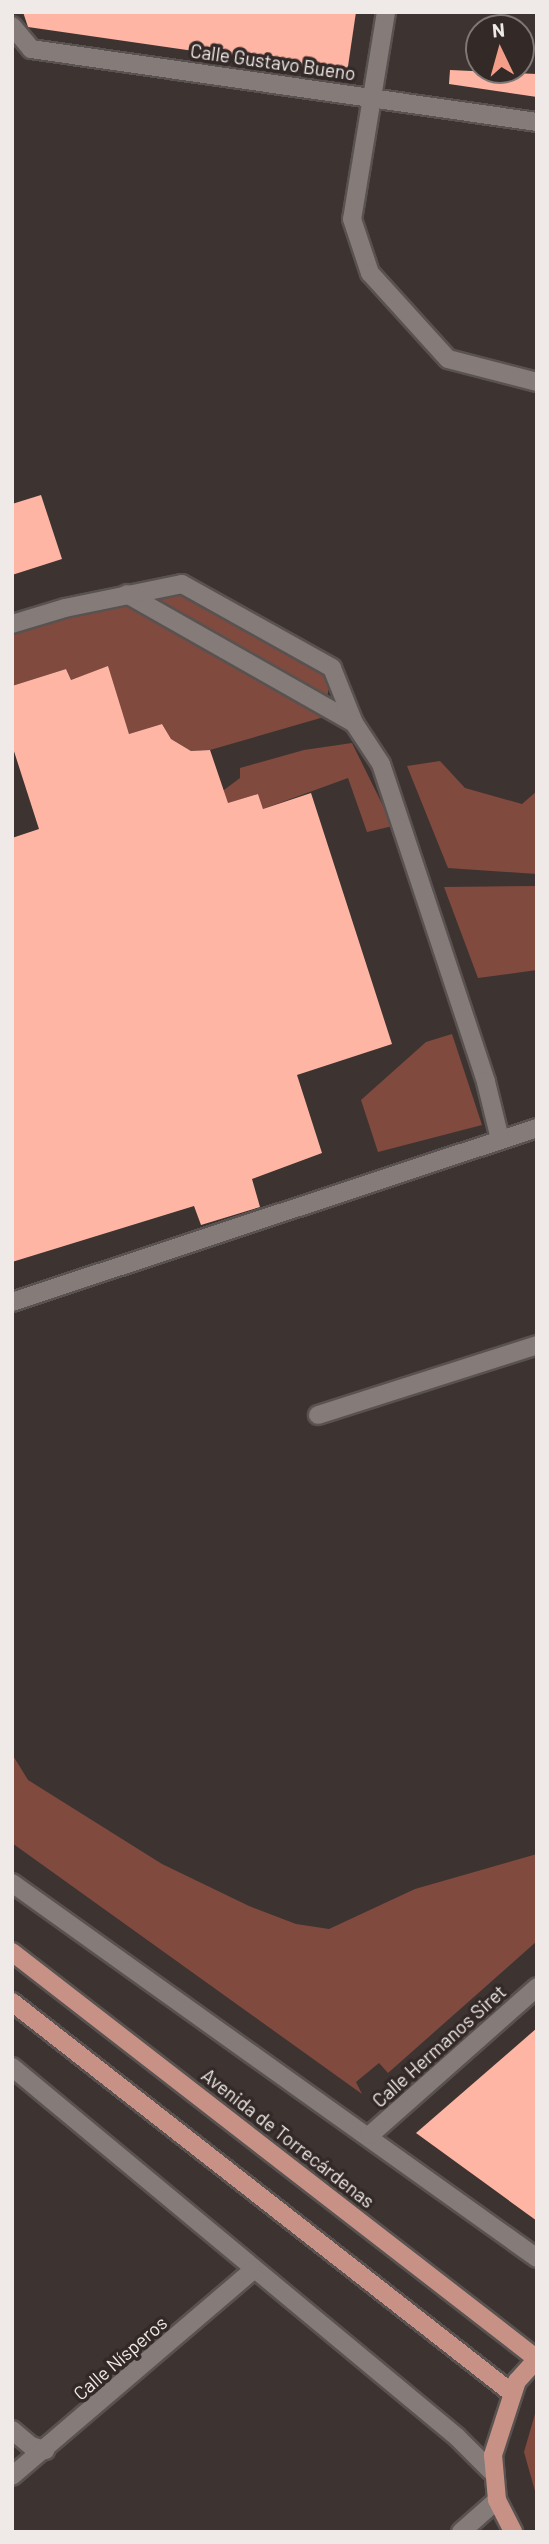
<!DOCTYPE html>
<meta charset="utf-8">
<style>
body{margin:0}
#map{position:relative;width:549px;height:2544px;overflow:hidden;background:#3d3432;font-family:Barlow,sans-serif}
div>[style]{position:absolute}
.green>*{inset:0;background:#804a3e}
.building>*{inset:0;background:#ffb5a4}
.roads{filter:drop-shadow(2px 0 #595250) drop-shadow(-2px 0 #595250) drop-shadow(0 2px #595250) drop-shadow(0 -2px #595250)}
.minor>*{height:18px;margin:-9px;padding:0 9px;transform-origin:9px;border-radius:9px;background:#857b78}
.major>*{height:18px;margin:-9px;padding:0 9px;transform-origin:9px;border-radius:9px;background:#c79285}
span{translate:-50% -50%;white-space:nowrap;text-align:center;line-height:1.15;-webkit-text-stroke:7px #332a28;paint-order:stroke}
.street-label{font-size:19px;color:#efeae8}
.frame{position:absolute;inset:0;border:14px solid #efeae8;pointer-events:none}
.north{position:absolute;left:465px;top:14px;width:70px;height:70px;box-sizing:border-box;background:#332a28;border:2px solid #7e7775;border-radius:50%;rotate:355deg;font-size:19px;font-weight:700;line-height:28px;text-align:center;color:#efeae8}
.north::after{content:'';display:block;margin:auto;width:24px;height:32px;background:#f49e89;clip-path:polygon(50% 0,100% 100%,50% 72%,0 100%)}
</style>
<div id="map">
<div class="green">
<i style="clip-path:polygon(182px 584px,332px 668px,324px 717px,210px 750px,191px 751px,171px 739px,162px 724px,129px 734px,107px 667px,71px 680px,66px 669px,12px 686px,12px 624px)"></i>
<i style="clip-path:polygon(352px 743px,393px 826px,367px 832px,348px 778px,263px 809px,258px 794px,219px 806px,216px 796px,240px 778px,240px 768px,304px 750px)"></i>
<i style="clip-path:polygon(440px 761px,465px 788px,522px 804px,537px 791px,537px 874px,448px 868px,407px 766px)"></i>
<i style="clip-path:polygon(537px 886px,537px 970px,478px 978px,444px 887px)"></i>
<i style="clip-path:polygon(452px 1034px,482px 1125px,378px 1152px,361px 1100px,426px 1042px)"></i>
<i style="clip-path:polygon(12px 1754px,28px 1780px,162px 1864px,249px 1906px,296px 1924px,329px 1929px,415px 1889px,537px 1854px,537px 1941px,388px 2073px,379px 2063px,356px 2082px,362px 2094px,12px 1843px)"></i>
<i style="clip-path:polygon(537px 2407px,537px 2498px,524px 2452px)"></i>
</div>
<div class="building">
<i style="clip-path:polygon(23px 12px,356px 12px,347px 73px,28px 27px)"></i>
<i style="clip-path:polygon(450px 70px,537px 74px,537px 97px,449px 84px)"></i>
<i style="clip-path:polygon(41px 495px,62px 559px,12px 575px,12px 504px)"></i>
<i style="clip-path:polygon(108px 666px,129px 734px,162px 724px,171px 739px,191px 751px,210px 750px,228px 803px,258px 794px,263px 809px,311px 793px,392px 1044px,297px 1075px,322px 1153px,252px 1179px,260px 1207px,201px 1225px,194px 1206px,12px 1262px,12px 838px,39px 829px,12px 745px,12px 686px,66px 669px,71px 680px)"></i>
<i style="clip-path:polygon(537px 2028px,537px 2221px,416px 2133px)"></i>
</div>
<div class="roads">
<div class="minor">
<i style="left:386px;top:12px;width:210px;rotate:99.3deg"></i>
<i style="left:352px;top:219px;width:57px;rotate:71.6deg"></i>
<i style="left:370px;top:273px;width:116px;rotate:47.8deg"></i>
<i style="left:448px;top:359px;width:92px;rotate:14.5deg"></i>
<i style="left:12px;top:26px;width:30px;rotate:50deg"></i>
<i style="left:31px;top:49px;width:511px;rotate:8.21deg"></i>
<i style="left:127px;top:594px;width:261px;rotate:29.6deg"></i>
<i style="left:12px;top:624px;width:55px;rotate:-16.8deg"></i>
<i style="left:65px;top:608px;width:119px;rotate:-11.6deg"></i>
<i style="left:182px;top:584px;width:172px;rotate:29.2deg"></i>
<i style="left:332px;top:668px;width:59px;rotate:68.2deg"></i>
<i style="left:354px;top:723px;width:49px;rotate:56.6deg"></i>
<i style="left:381px;top:764px;width:335px;rotate:71.7deg"></i>
<i style="left:486px;top:1082px;width:59px;rotate:76.2deg"></i>
<i style="left:12px;top:1302px;width:553px;rotate:-18.34deg"></i>
<i style="left:318px;top:1415px;width:230px;rotate:-17.7deg"></i>
<i style="left:12px;top:1883px;width:645px;rotate:35.54deg"></i>
<i style="left:12px;top:2067px;width:579px;rotate:39.74deg"></i>
<i style="left:457px;top:2437px;width:48px;rotate:45deg"></i>
<i style="left:370px;top:2135px;width:223px;rotate:-41.5deg"></i>
<i style="left:12px;top:2430px;width:25px;rotate:40deg"></i>
<i style="left:31px;top:2446px;width:15px;rotate:16deg"></i>
<i style="left:12px;top:2476px;width:317px;rotate:-40.5deg"></i>
<i style="left:461px;top:2532px;width:48px;rotate:-41.6deg"></i>
</div>
<div class="major">
<i style="left:12px;top:1952px;width:664px;rotate:37.78deg"></i>
<i style="left:537px;top:2359px;width:30px;rotate:132deg"></i>
<i style="left:517px;top:2381px;width:78px;rotate:108deg"></i>
<i style="left:493px;top:2455px;width:45px;rotate:84.9deg"></i>
<i style="left:497px;top:2500px;width:36px;rotate:63deg"></i>
<i style="left:12px;top:2002px;width:635px;rotate:38.03deg"></i>
</div>
</div>
<div class="street-label">
<span style="left:273px;top:62px;rotate:8deg">Calle Gustavo Bueno</span>
<span style="left:439px;top:2046px;rotate:-42deg">Calle Hermanos Siret</span>
<span style="left:288px;top:2138px;rotate:38deg">Avenida de Torrecárdenas</span>
<span style="left:120px;top:2358px;rotate:-41deg">Calle Nísperos</span>
</div>
<div class="frame"></div>
<div class="north">N</div>
</div>
